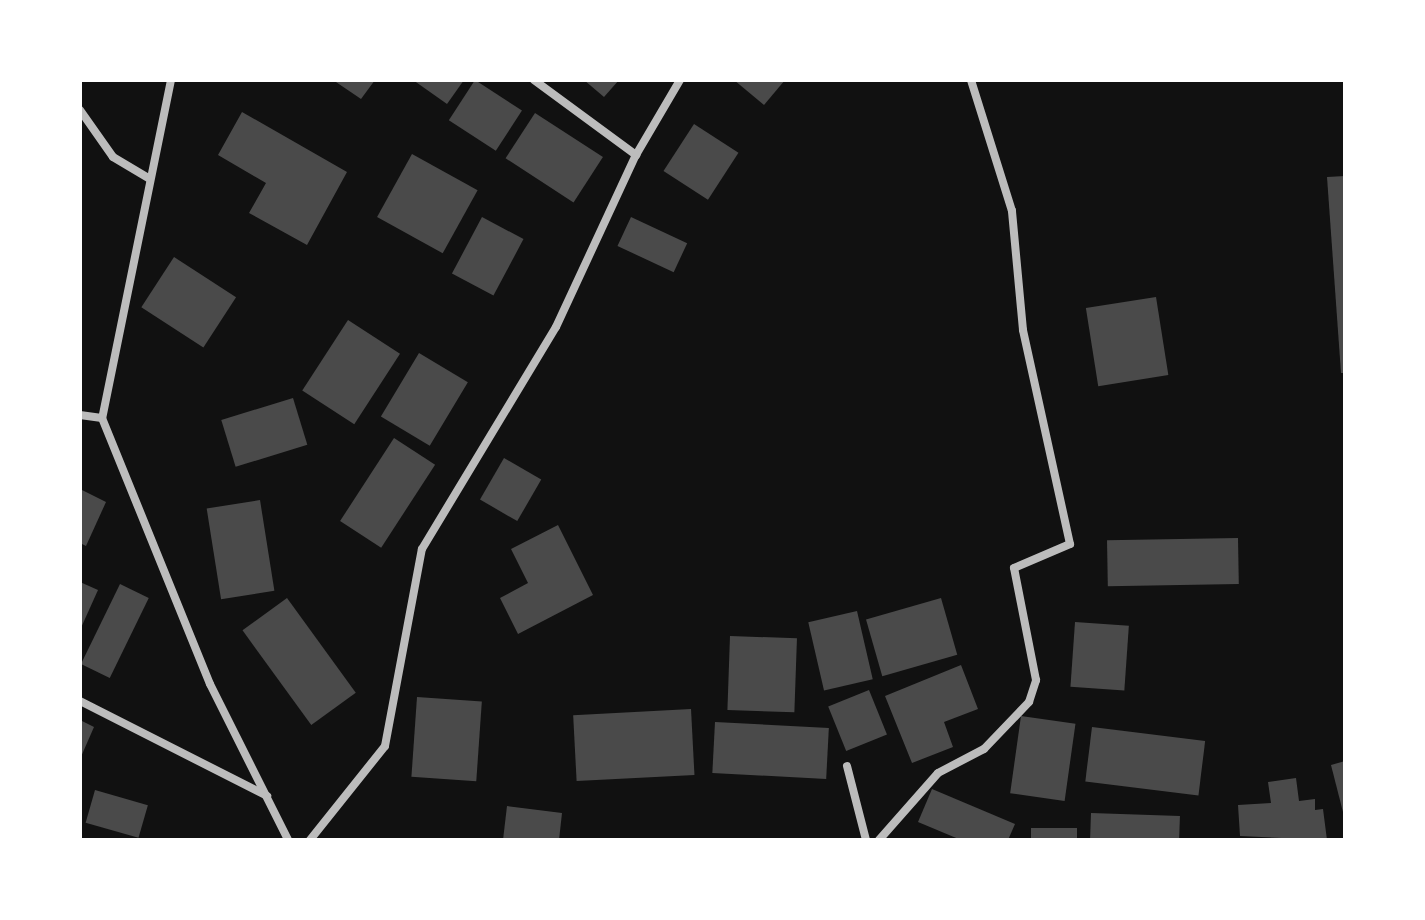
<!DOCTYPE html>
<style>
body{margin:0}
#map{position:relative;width:1425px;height:920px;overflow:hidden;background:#111;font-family:"Noto Sans",sans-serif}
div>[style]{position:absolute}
.building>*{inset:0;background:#4a4a4a;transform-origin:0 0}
.minor>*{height:8px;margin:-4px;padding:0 4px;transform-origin:4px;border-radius:4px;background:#bcbcbc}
span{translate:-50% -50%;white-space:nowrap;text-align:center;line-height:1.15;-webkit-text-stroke:7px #fff;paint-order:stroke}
.frame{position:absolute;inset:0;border:82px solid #fff;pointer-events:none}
</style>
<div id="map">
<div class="building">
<i style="clip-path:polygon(333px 80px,375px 80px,361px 99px)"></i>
<i style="clip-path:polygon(413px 80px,464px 80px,447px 104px)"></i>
<i style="left:475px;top:80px;width:56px;height:48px;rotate:33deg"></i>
<i style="clip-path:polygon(584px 80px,619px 80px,604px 97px)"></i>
<i style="clip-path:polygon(734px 80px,785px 80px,764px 105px)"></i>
<i style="clip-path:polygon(242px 112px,347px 172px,307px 245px,249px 213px,266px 183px,218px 155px)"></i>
<i style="left:535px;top:113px;width:81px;height:54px;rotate:33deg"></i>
<i style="left:694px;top:124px;width:53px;height:56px;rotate:33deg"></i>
<i style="left:412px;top:154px;width:75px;height:72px;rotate:29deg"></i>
<i style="clip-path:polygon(1345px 176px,1345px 373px,1341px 373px,1327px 177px)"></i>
<i style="left:482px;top:217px;width:47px;height:64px;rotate:28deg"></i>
<i style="left:631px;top:217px;width:62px;height:32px;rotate:25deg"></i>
<i style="left:174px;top:257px;width:74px;height:60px;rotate:33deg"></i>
<i style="left:1156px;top:297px;width:79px;height:71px;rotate:81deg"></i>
<i style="left:348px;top:320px;width:62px;height:84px;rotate:33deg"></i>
<i style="left:419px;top:353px;width:57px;height:74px;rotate:31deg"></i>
<i style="left:293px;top:398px;width:49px;height:75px;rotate:73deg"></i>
<i style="left:394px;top:438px;width:49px;height:99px;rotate:33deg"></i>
<i style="left:504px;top:458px;width:43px;height:48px;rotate:30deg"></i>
<i style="clip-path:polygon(80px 489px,106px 502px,86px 546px,80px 543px)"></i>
<i style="left:260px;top:500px;width:92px;height:54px;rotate:81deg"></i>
<i style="clip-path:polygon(558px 525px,593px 595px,518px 634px,500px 598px,528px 583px,511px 549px)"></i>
<i style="left:1238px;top:538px;width:46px;height:131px;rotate:89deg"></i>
<i style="clip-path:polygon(80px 582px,98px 590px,80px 630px)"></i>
<i style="left:120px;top:584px;width:32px;height:89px;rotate:26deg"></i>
<i style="left:287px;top:598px;width:117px;height:55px;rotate:54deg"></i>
<i style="left:941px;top:598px;width:59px;height:78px;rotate:74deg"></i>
<i style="left:857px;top:611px;width:70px;height:50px;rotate:77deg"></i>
<i style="left:1075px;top:622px;width:54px;height:65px;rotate:4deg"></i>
<i style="left:730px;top:636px;width:67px;height:74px;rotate:2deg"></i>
<i style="clip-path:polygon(961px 665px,978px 709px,944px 722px,953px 747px,912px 763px,885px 696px)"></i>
<i style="left:869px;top:690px;width:48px;height:44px;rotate:68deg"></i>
<i style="left:417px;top:697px;width:65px;height:80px;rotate:4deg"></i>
<i style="left:691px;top:709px;width:66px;height:118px;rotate:87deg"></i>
<i style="left:1021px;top:716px;width:55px;height:78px;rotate:8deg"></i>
<i style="clip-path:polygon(80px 720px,94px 727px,80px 759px)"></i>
<i style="left:715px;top:722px;width:114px;height:51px;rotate:3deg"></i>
<i style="left:1092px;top:727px;width:114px;height:55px;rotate:7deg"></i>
<i style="clip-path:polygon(1345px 761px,1345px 815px,1344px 816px,1331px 765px)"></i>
<i style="clip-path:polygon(1296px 778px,1299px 801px,1315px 799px,1315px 810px,1323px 809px,1327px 840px,1240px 836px,1238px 805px,1271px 803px,1268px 782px)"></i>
<i style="clip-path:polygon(932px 789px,1015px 824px,1008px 840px,961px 840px,918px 822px)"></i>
<i style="left:95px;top:790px;width:55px;height:34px;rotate:16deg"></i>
<i style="clip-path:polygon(507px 806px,562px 813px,559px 840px,503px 840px)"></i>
<i style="left:1091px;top:813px;width:89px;height:27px;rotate:2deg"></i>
<i style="left:1077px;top:828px;width:12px;height:46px;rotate:90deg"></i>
</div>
<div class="minor">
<i style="left:171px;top:80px;width:345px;rotate:101.5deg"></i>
<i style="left:102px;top:418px;width:287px;rotate:67.9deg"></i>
<i style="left:210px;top:684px;width:174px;rotate:63.4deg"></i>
<i style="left:534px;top:80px;width:127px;rotate:36.3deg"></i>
<i style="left:80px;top:110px;width:57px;rotate:54.9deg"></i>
<i style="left:113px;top:157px;width:43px;rotate:30.7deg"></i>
<i style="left:80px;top:415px;width:22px;rotate:8deg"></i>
<i style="left:80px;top:701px;width:210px;rotate:26.9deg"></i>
<i style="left:847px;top:766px;width:76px;rotate:75.6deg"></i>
<i style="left:310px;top:840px;width:120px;rotate:-51.4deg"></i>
<i style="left:385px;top:746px;width:200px;rotate:-79.4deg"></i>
<i style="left:422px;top:549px;width:259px;rotate:-58.9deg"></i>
<i style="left:556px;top:327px;width:190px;rotate:-65.1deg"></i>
<i style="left:636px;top:155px;width:87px;rotate:-59.6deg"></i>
<i style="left:879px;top:840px;width:89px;rotate:-48.6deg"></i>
<i style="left:938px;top:773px;width:52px;rotate:-27.6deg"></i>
<i style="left:984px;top:749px;width:65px;rotate:-46.2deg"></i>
<i style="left:1029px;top:702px;width:23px;rotate:-72deg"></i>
<i style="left:1036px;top:680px;width:114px;rotate:-101.1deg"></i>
<i style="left:1014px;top:568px;width:61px;rotate:-23.2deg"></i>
<i style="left:1070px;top:544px;width:219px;rotate:-102.4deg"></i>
<i style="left:1023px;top:330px;width:120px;rotate:-95.3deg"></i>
<i style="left:1012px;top:211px;width:137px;rotate:-107.4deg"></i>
</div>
<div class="frame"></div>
</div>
